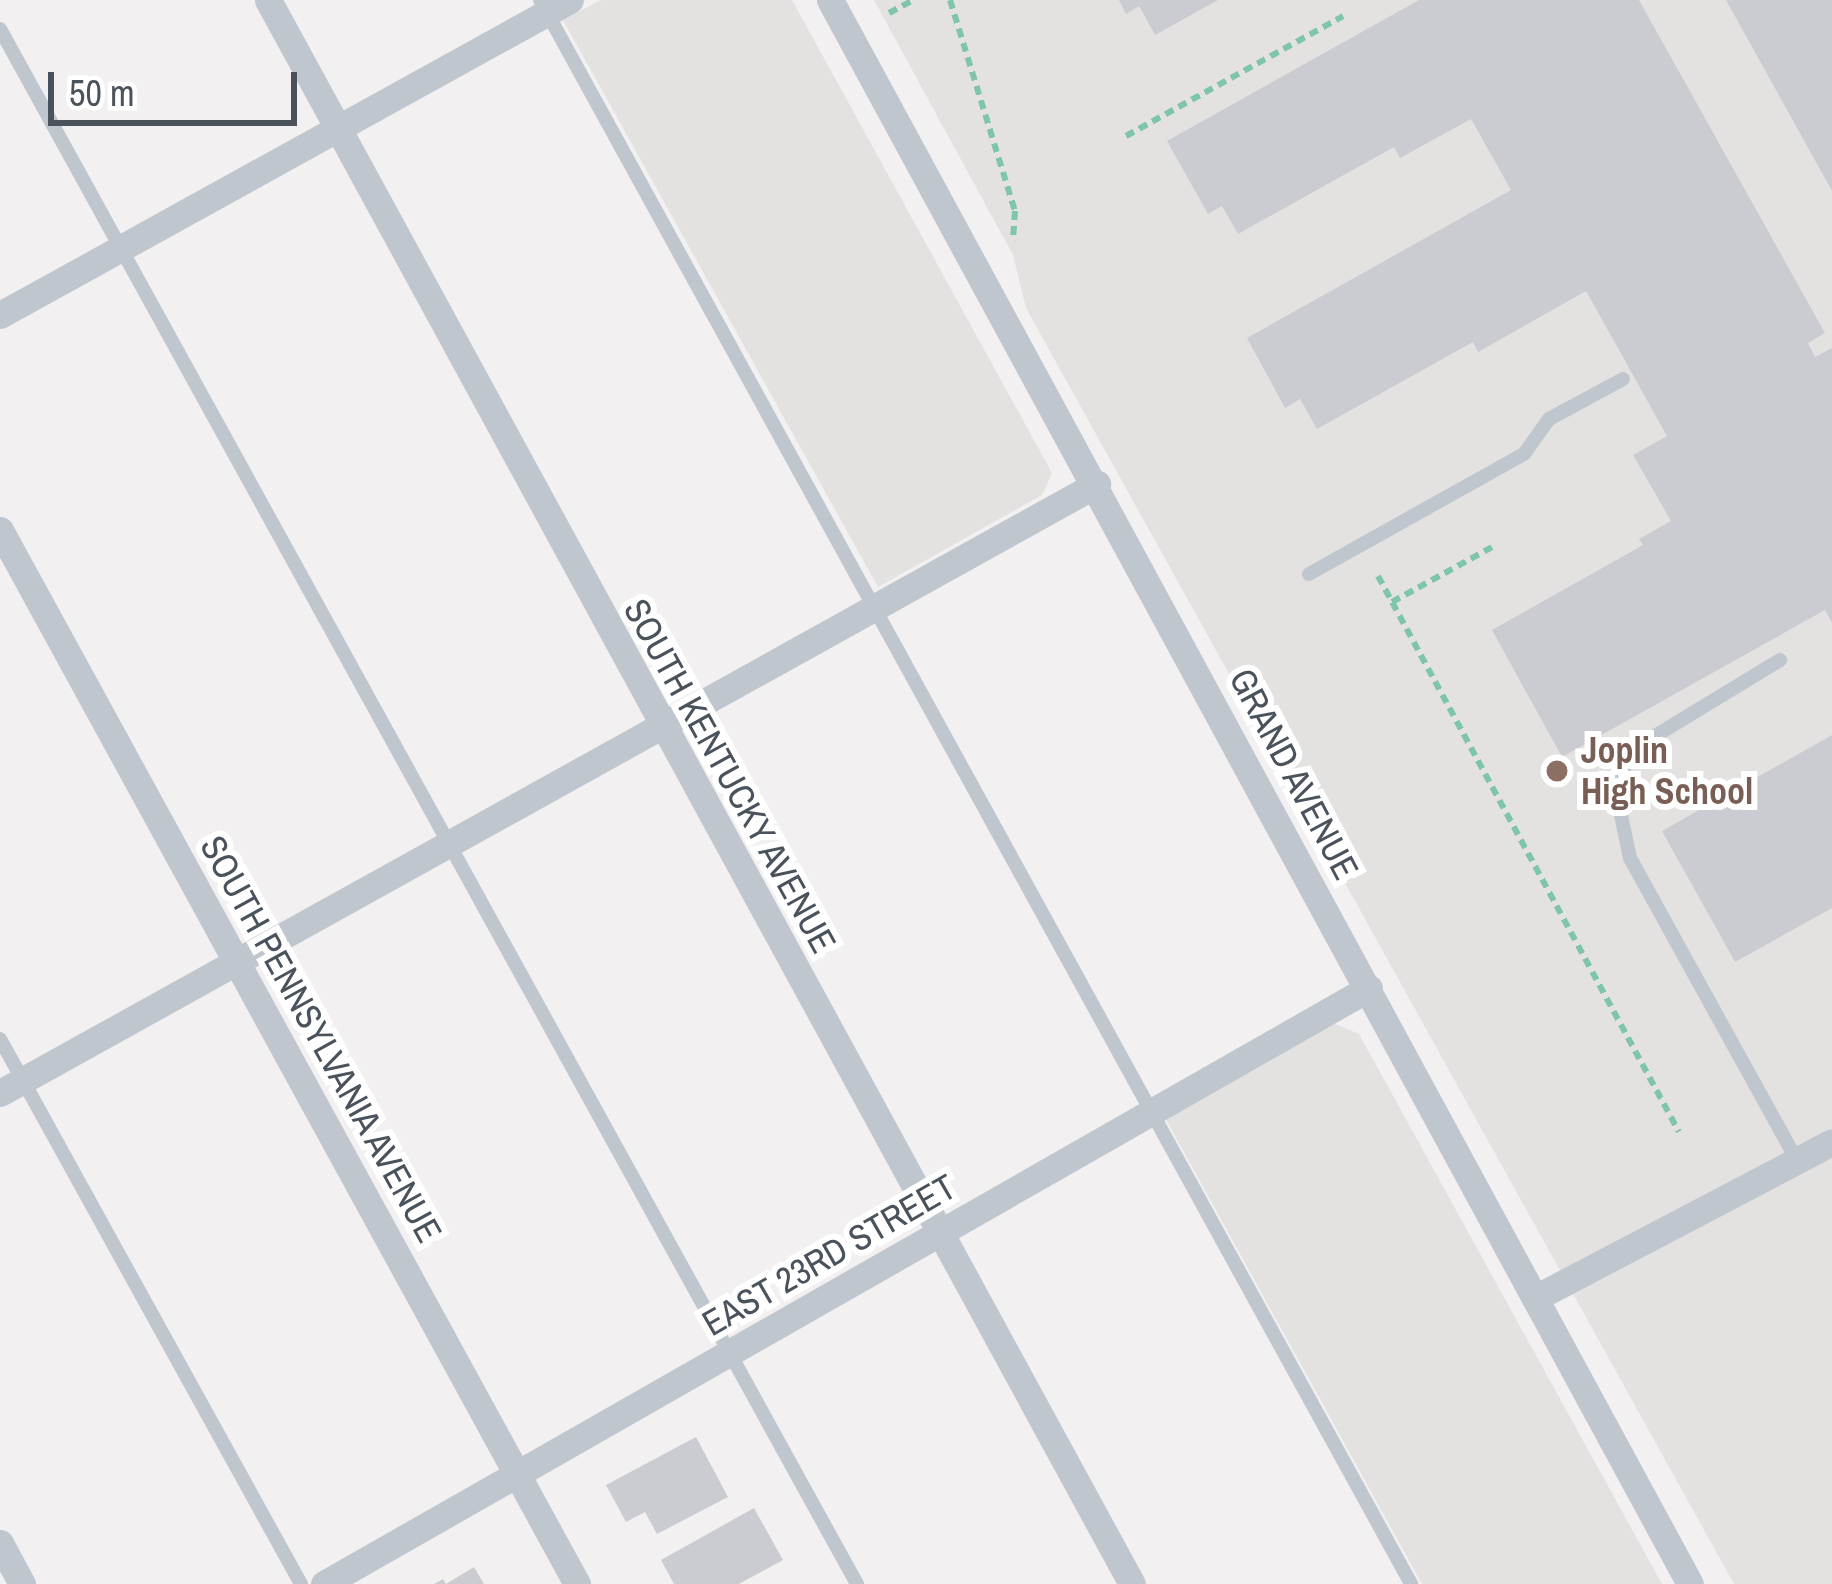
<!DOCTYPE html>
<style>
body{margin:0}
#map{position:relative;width:1832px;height:1584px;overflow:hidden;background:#f2f0f0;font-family:"Archivo Narrow",sans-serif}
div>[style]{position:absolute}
.education>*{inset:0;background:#e3e2e1}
.building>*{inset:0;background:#cbccd2}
.path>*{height:6px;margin-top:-3px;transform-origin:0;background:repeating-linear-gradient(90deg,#7fc5a9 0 9px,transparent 0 15px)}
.service>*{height:14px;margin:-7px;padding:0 7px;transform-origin:7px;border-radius:7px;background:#c0c6cd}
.minor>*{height:27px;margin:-13.5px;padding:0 13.5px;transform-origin:13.5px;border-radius:13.5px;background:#c0c6cd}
.dots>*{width:33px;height:33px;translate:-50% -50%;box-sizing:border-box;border:6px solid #fff;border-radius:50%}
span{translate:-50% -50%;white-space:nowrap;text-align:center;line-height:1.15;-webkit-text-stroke:12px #fff;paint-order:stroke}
.education-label{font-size:36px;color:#785e54;font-weight:700}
.left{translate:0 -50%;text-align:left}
.street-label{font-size:36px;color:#4a525c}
.scale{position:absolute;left:48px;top:72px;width:249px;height:54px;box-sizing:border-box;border:6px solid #4a525c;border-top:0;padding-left:15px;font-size:36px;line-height:42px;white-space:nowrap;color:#4a525c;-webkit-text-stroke:9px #fff;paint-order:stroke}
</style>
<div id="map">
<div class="education">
<i style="clip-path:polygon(601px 0,792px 0,1052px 473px,1042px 495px,878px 587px,563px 20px)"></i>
<i style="clip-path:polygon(874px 0,1832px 0,1832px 1584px,1734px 1584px,1026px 308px,1013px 255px)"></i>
<i style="clip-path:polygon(1331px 1022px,1359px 1034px,1662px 1584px,1422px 1584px,1164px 1116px)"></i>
</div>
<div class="building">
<i style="clip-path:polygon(1119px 0,1218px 0,1155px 35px,1139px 6px,1126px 14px)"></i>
<i style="clip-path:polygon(1419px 0,1639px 0,1825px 333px,1808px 343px,1815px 357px,1832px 348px,1832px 623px,1825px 610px,1562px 757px,1492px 630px,1643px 545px,1639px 539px,1671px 521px,1633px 455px,1667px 436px,1586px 291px,1478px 352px,1473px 342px,1317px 429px,1300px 399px,1285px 408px,1247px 338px,1511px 190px,1471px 119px,1400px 158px,1394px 147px,1238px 234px,1222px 206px,1208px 214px,1167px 141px)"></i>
<i style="clip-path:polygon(1726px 0,1832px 0,1832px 191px)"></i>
<i style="clip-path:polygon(1832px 735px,1832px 908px,1735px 962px,1662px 831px)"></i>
<i style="clip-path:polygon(696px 1437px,728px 1497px,657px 1534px,645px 1512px,626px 1522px,606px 1485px)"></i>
<i style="clip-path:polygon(754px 1508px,783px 1560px,739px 1584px,674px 1584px,661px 1560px)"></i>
<i style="clip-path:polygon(474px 1567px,484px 1584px,434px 1584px,443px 1579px,446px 1584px)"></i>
</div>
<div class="path">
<i style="left:950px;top:0;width:221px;rotate:72.9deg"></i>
<i style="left:1015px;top:211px;width:30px;rotate:94deg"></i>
<i style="left:889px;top:13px;width:27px;rotate:-28deg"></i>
<i style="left:1126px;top:136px;width:248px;rotate:-28.9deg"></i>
<i style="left:1378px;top:576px;width:632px;rotate:61.57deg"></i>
<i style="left:1392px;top:602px;width:114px;rotate:-28.8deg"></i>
</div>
<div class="service">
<i style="left:540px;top:0;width:1808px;rotate:61.19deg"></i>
<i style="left:0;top:29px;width:1776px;rotate:61.14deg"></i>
<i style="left:1309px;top:574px;width:246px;rotate:-29.2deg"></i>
<i style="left:1524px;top:454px;width:43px;rotate:-54.5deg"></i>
<i style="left:1549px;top:419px;width:84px;rotate:-28.4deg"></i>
<i style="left:1780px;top:660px;width:179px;rotate:148.7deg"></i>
<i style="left:1627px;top:753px;width:49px;rotate:100.6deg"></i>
<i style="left:1618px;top:801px;width:58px;rotate:78.1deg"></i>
<i style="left:1630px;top:858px;width:345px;rotate:61.1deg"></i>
<i style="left:0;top:1039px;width:623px;rotate:61.09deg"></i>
</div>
<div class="minor">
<i style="left:268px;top:0;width:1804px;rotate:61.39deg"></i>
<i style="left:830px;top:0;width:1802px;rotate:61.5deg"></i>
<i style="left:0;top:315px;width:651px;rotate:-28.93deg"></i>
<i style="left:0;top:530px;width:1202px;rotate:61.3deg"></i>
<i style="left:0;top:1093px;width:1255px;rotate:-29.04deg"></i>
<i style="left:1535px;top:1298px;width:335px;rotate:-27.7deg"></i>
<i style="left:0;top:1543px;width:47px;rotate:61.8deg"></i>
<i style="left:324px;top:1584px;width:1203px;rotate:-29.7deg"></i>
</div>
<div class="dots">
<i style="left:1557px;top:771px;background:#8d6e63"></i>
</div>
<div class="education-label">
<span class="left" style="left:1581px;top:771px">Joplin<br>High School</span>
</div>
<div class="street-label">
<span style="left:1294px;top:774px;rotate:62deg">GRAND AVENUE</span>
<span style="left:730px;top:776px;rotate:61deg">SOUTH KENTUCKY AVENUE</span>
<span style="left:321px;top:1039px;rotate:61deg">SOUTH PENNSYLVANIA AVENUE</span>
<span style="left:829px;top:1255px;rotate:-30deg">EAST 23RD STREET</span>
</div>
<div class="scale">50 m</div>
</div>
